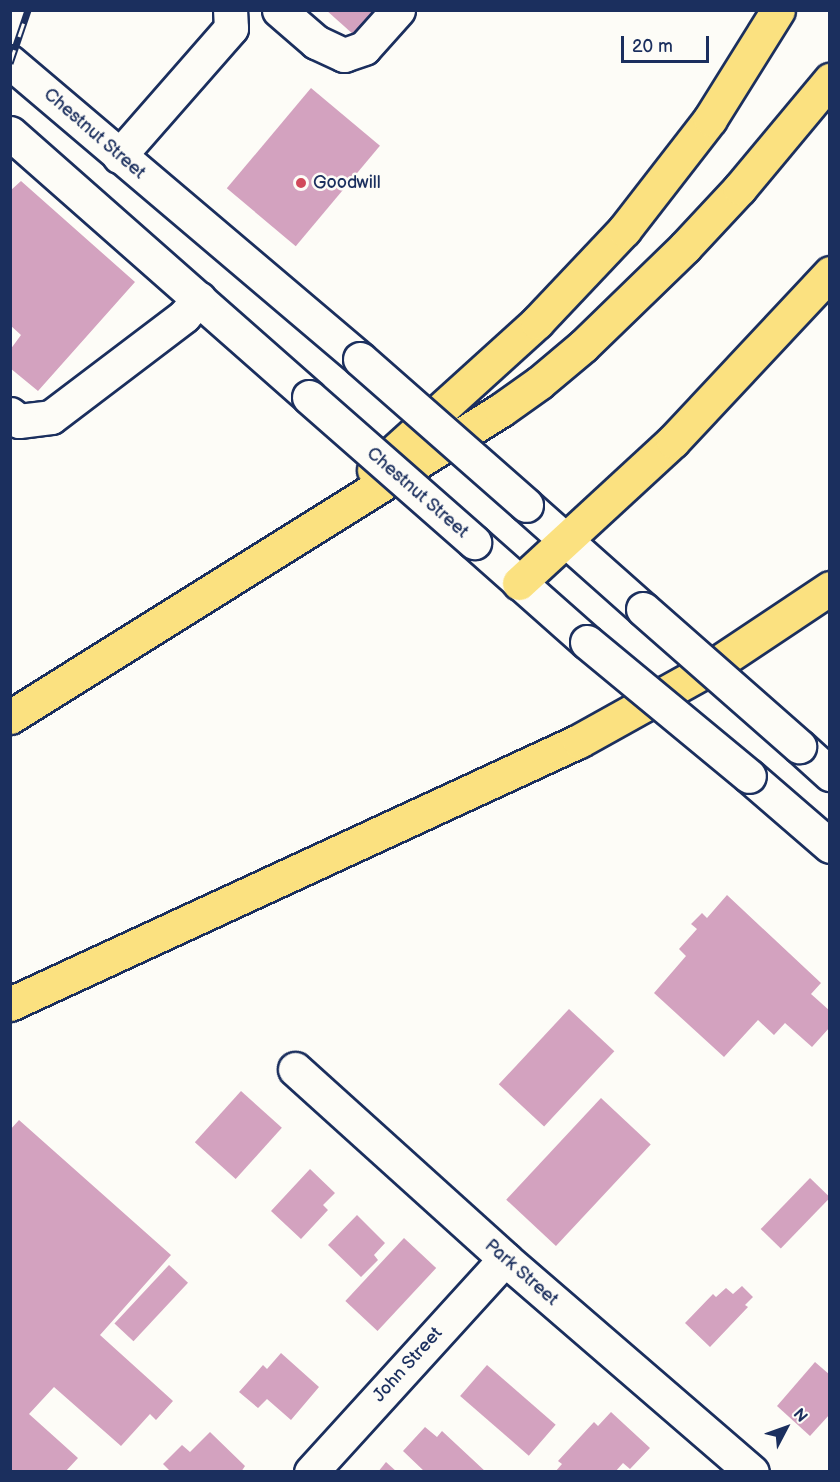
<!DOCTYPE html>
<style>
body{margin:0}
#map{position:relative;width:840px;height:1482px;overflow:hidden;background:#fdfcf7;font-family:"Balsamiq Sans",sans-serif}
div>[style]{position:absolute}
.building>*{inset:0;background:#d3a2bf;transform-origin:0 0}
.roads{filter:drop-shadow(2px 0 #1b2f5e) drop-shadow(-2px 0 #1b2f5e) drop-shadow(0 2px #1b2f5e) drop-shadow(0 -2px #1b2f5e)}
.minor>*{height:33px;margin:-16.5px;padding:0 16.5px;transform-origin:16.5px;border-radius:16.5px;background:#fdfcf7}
.highway>*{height:33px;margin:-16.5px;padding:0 16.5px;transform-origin:16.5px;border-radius:16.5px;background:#fbe180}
.rail>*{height:7px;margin-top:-3.5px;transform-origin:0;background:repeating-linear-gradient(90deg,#fdfcf7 0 14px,#1b2f5e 0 28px);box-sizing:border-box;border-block:2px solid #1b2f5e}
.bridges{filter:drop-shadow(2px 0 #1b2f5e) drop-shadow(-2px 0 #1b2f5e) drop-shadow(0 2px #1b2f5e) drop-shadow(0 -2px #1b2f5e)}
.minor-bridge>*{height:33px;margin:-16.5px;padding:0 16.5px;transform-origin:16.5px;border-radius:16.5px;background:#fdfcf7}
.dots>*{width:16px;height:16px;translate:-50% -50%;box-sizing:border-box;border:3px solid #fdfcf7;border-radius:50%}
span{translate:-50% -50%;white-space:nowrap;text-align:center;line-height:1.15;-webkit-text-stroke:5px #fdfcf7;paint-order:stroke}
.street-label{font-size:18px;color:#1b2f5e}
.poi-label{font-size:18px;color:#1b2f5e}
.left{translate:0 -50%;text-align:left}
.frame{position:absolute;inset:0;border:12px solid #1b2f5e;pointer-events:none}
.north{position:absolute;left:756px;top:1398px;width:60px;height:60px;-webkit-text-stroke:4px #fdfcf7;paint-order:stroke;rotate:49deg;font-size:16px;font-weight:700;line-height:24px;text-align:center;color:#1b2f5e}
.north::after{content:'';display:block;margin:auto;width:21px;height:27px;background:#1b2f5e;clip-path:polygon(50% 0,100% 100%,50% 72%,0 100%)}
.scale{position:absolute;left:621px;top:36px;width:88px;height:27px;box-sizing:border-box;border:3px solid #1b2f5e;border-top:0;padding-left:8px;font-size:18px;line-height:21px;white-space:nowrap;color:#1b2f5e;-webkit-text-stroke:4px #fdfcf7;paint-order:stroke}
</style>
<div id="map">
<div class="building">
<i style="clip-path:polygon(326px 10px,375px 10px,354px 35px)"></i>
<i style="left:311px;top:88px;width:90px;height:131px;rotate:40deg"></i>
<i style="clip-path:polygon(21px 181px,135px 282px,38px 391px,10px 368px,10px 350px,21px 335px,10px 325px,10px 191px)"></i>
<i style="clip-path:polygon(727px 895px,821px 983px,811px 994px,830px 1011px,830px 1027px,812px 1047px,785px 1023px,774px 1035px,758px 1020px,724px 1057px,654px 993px,686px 956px,679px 949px,697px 929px,691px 924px,702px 913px,707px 918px)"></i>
<i style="left:569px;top:1009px;width:62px;height:103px;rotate:43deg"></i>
<i style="left:241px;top:1091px;width:55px;height:69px;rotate:42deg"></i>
<i style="left:601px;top:1098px;width:68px;height:139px;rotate:43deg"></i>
<i style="clip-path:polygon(19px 1120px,171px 1255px,100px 1335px,173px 1401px,156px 1420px,150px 1414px,121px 1446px,54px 1387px,29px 1414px,78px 1458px,65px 1472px,10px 1472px,10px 1130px)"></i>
<i style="clip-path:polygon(310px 1169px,335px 1193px,323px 1205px,328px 1210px,301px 1239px,271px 1211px)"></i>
<i style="left:810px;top:1178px;width:28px;height:71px;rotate:44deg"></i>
<i style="clip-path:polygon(357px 1215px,385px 1243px,374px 1255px,378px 1260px,361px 1277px,328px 1245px)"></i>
<i style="left:404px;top:1238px;width:44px;height:86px;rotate:43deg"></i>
<i style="left:169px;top:1265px;width:26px;height:80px;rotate:43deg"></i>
<i style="clip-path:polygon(742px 1286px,753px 1297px,745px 1305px,748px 1307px,710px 1347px,685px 1323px,713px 1294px,716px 1297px,726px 1288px,733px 1294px)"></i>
<i style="clip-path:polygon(281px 1353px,319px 1387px,291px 1420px,267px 1399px,258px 1408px,239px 1392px,263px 1365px,267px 1369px)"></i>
<i style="clip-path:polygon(815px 1362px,830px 1375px,830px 1414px,810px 1436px,777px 1406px)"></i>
<i style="left:487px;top:1365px;width:91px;height:41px;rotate:41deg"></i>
<i style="clip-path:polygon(611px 1412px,650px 1448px,630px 1469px,623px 1463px,615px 1472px,555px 1472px,562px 1464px,558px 1461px,594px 1422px,598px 1426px)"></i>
<i style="clip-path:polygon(425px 1427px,437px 1437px,442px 1431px,486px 1472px,425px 1472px,403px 1451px)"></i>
<i style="clip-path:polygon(210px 1432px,245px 1466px,241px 1472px,171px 1472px,163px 1464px,182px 1445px,190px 1452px)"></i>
<i style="clip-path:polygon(386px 1462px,397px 1472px,378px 1472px)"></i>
</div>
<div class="roads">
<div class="minor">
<i style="left:279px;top:10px;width:49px;rotate:40.9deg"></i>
<i style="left:316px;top:42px;width:31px;rotate:25deg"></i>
<i style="left:344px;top:55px;width:21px;rotate:-19deg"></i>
<i style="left:364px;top:48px;width:51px;rotate:-48.2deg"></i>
<i style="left:10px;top:62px;width:459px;rotate:40.3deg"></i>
<i style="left:10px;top:133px;width:399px;rotate:41.4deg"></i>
<i style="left:119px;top:156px;width:170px;rotate:-48.8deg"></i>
<i style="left:231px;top:28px;width:18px;rotate:-93deg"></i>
<i style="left:10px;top:414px;width:11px;rotate:38deg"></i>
<i style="left:19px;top:421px;width:32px;rotate:-7deg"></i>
<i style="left:51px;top:417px;width:167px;rotate:-37.2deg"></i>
<i style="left:184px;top:316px;width:23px;rotate:-49deg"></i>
<i style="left:526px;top:505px;width:157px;rotate:41.6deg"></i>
<i style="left:474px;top:542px;width:151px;rotate:41.5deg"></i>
<i style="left:799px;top:746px;width:42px;rotate:42.1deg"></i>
<i style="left:749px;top:776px;width:107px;rotate:40.8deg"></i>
<i style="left:295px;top:1069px;width:283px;rotate:42.1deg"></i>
<i style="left:505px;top:1259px;width:326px;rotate:40.8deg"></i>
<i style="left:311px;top:1472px;width:288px;rotate:-47.7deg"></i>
</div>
<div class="highway">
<i style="left:374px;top:470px;width:220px;rotate:-42.2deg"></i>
<i style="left:537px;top:322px;width:127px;rotate:-46.6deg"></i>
<i style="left:624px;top:230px;width:140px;rotate:-52.2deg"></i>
<i style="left:710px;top:119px;width:128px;rotate:-58deg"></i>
<i style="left:519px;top:583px;width:209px;rotate:-42.7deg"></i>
<i style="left:673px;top:441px;width:230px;rotate:-46.9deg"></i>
<i style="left:10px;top:717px;width:579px;rotate:-32.02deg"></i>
<i style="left:501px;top:410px;width:47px;rotate:-35.4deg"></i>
<i style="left:539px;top:383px;width:57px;rotate:-40.1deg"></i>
<i style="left:583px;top:346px;width:142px;rotate:-44.1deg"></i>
<i style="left:685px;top:247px;width:81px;rotate:-47deg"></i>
<i style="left:740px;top:188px;width:141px;rotate:-50.2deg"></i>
<i style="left:10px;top:1004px;width:627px;rotate:-24.81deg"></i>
<i style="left:579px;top:741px;width:150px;rotate:-29.1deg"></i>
<i style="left:710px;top:668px;width:144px;rotate:-33.7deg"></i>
</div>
</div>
<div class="rail">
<i style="left:10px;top:63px;width:56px;rotate:-71.2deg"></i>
</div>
<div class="bridges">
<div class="minor-bridge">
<i style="left:360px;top:359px;width:221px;rotate:41.3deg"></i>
<i style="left:309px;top:397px;width:220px;rotate:41.3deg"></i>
<i style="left:643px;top:609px;width:208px;rotate:41.3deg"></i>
<i style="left:587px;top:642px;width:210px;rotate:39.6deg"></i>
</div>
</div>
<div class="dots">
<i style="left:301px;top:183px;background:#d1495b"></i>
</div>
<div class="street-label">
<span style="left:94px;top:134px;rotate:41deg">Chestnut Street</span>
<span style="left:417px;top:493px;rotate:41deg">Chestnut Street</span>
<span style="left:521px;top:1273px;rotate:41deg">Park Street</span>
<span style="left:408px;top:1365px;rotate:-48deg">John Street</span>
</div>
<div class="poi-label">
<span class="left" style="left:313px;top:183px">Goodwill</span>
</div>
<div class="frame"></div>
<div class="north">N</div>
<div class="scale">20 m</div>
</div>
